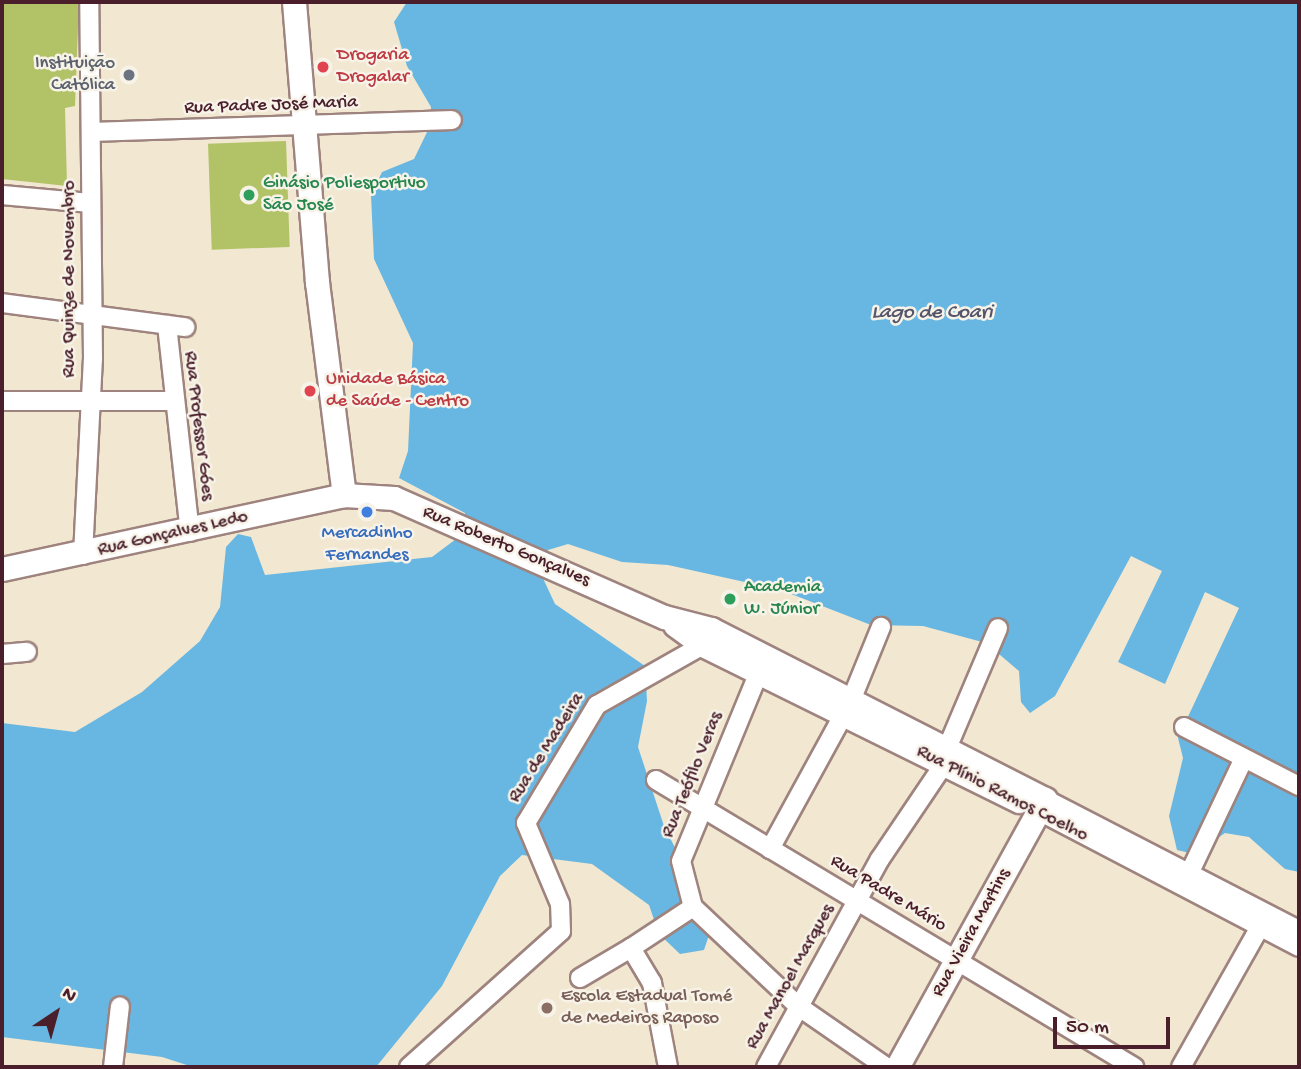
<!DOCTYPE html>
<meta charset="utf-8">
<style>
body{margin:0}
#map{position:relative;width:1301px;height:1069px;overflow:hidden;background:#f2e7d0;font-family:"Gochi Hand",sans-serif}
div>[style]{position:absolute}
.green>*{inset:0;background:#b2c266;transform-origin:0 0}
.water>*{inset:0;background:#68b7e2}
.roads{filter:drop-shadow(2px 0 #9e837e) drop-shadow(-2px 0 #9e837e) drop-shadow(0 2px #9e837e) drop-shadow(0 -2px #9e837e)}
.minor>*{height:18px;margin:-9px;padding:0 9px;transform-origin:9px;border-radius:9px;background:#fff}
.major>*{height:23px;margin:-11.5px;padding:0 11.5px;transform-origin:11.5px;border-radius:11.5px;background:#fff}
.dots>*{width:19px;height:19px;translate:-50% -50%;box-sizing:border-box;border:4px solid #f7f3e8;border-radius:50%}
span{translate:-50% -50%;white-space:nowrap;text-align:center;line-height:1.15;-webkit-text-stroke:5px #f7f3e8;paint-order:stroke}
.health-label{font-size:19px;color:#be3a42}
.left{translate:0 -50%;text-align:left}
.worship-label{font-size:19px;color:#5b616d}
.right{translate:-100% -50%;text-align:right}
.street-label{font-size:19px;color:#4a1f2b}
.leisure-label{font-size:19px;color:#27864d}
.shop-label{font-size:19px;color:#366cbe}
.education-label{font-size:19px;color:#785e54}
.water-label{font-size:21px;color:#54546b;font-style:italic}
.frame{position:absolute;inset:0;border:4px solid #4a1f2b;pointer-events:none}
.north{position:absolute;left:21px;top:978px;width:70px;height:70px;-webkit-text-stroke:5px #f7f3e8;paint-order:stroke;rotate:36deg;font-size:19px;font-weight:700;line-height:28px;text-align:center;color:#4a1f2b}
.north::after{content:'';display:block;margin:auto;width:24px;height:32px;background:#4a1f2b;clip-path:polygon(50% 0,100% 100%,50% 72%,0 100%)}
.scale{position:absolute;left:1053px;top:1017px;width:117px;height:32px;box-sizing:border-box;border:4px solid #4a1f2b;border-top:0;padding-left:9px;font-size:21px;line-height:24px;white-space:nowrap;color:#4a1f2b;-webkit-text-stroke:5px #f7f3e8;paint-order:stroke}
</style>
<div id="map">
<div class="green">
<i style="clip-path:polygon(2px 2px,79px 2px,75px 106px,65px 108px,67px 186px,2px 179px)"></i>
<i style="left:286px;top:141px;width:106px;height:78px;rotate:88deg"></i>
</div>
<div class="water">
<i style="clip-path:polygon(407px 2px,1299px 2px,1299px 872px,1285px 869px,1249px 837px,1225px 833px,1194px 854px,1177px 850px,1169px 816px,1183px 758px,1178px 738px,1239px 608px,1205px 592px,1165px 684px,1118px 662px,1162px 571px,1131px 556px,1055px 696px,1030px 713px,1021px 702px,1019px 671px,986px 643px,923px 626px,871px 625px,781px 590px,668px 565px,622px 562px,568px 544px,548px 550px,541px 574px,555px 604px,645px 666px,647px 701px,638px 747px,664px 826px,713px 923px,704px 950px,680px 954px,659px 934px,649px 905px,592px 864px,522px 855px,500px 876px,442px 986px,376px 1067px,193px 1067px,162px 1057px,2px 1037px,2px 723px,75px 732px,142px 692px,200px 641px,220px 607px,226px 547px,238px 534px,251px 537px,265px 575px,432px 557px,464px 533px,465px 513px,399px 478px,408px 451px,413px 343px,374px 259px,371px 196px,382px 172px,414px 159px,429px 128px,431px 107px,407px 66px,394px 22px)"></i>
</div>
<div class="roads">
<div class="minor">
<i style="left:92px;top:132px;width:360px;rotate:-1.9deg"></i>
<i style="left:2px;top:195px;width:88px;rotate:5.2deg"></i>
<i style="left:2px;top:303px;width:185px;rotate:7.5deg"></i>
<i style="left:167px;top:325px;width:208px;rotate:83.7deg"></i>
<i style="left:2px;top:401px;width:171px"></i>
<i style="left:83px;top:555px;width:196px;rotate:-87.1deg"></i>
<i style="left:93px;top:359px;width:357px;rotate:-90.6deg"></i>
<i style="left:2px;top:654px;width:25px;rotate:-5deg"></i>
<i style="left:759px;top:672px;width:204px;rotate:112.4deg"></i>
<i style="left:681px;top:861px;width:48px;rotate:75.4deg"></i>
<i style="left:693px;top:907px;width:144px;rotate:43.3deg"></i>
<i style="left:798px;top:1006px;width:107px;rotate:34.7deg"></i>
<i style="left:852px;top:698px;width:77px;rotate:-67.8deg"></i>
<i style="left:1184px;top:727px;width:129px;rotate:27.2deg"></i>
<i style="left:948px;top:746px;width:128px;rotate:-67deg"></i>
<i style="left:656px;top:780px;width:558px;rotate:30.98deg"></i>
<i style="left:1045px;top:799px;width:286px;rotate:27.3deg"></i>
<i style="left:1039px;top:811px;width:293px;rotate:27.6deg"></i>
<i style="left:770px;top:849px;width:154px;rotate:-61.3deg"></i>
<i style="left:1189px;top:874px;width:128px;rotate:-64.6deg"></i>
<i style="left:580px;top:978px;width:59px;rotate:-30.5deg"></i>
<i style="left:113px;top:1067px;width:61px;rotate:-83.5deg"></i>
<i style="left:409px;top:1067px;width:204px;rotate:-41.8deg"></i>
<i style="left:561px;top:931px;width:27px;rotate:-92deg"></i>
<i style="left:560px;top:904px;width:88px;rotate:-112.8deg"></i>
<i style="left:526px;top:823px;width:138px;rotate:-59deg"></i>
<i style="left:597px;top:705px;width:122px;rotate:-29.5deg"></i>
<i style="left:703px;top:645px;width:11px;rotate:-63deg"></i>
<i style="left:668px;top:1067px;width:86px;rotate:-100.8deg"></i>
<i style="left:652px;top:983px;width:41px;rotate:-121deg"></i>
<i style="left:631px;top:948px;width:74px;rotate:-33.5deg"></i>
<i style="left:766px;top:1067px;width:237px;rotate:-61.3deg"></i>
<i style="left:880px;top:859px;width:115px;rotate:-56deg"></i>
<i style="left:1181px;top:1067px;width:161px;rotate:-60.6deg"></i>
</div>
<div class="major">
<i style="left:294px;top:2px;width:281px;rotate:85.3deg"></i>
<i style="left:317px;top:282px;width:215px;rotate:82.8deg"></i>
<i style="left:2px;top:569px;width:350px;rotate:-12.2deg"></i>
<i style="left:344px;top:495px;width:50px;rotate:3.4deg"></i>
<i style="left:394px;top:498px;width:295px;rotate:23.8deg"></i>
<i style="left:664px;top:617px;width:49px;rotate:14.3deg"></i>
<i style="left:711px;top:629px;width:375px;rotate:27deg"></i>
<i style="left:1045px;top:799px;width:306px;rotate:118.9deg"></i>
<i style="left:675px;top:625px;width:34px;rotate:36deg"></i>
<i style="left:703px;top:645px;width:352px;rotate:26.3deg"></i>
</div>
</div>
<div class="dots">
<i style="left:323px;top:67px;background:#e0444e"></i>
<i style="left:129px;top:75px;background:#6b7280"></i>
<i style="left:249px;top:195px;background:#2e9e5b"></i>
<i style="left:310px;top:391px;background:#e0444e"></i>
<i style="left:367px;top:512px;background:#3f7fe0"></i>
<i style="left:730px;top:599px;background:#2e9e5b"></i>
<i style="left:547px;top:1008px;background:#8d6e63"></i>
</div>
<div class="health-label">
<span class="left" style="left:337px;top:67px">Drogaria<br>Drogalar</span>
<span class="left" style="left:326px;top:391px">Unidade Básica<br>de Saúde - Centro</span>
</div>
<div class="worship-label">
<span class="right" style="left:115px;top:75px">Instituição<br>Católica</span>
</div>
<div class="street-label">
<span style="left:271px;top:106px;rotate:-2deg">Rua Padre José Maria</span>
<span style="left:70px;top:279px;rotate:-90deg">Rua Quinze de Novembro</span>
<span style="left:198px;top:426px;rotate:83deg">Rua Professor Góes</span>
<span style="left:173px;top:534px;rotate:-13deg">Rua Gonçalves Ledo</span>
<span style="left:506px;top:547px;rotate:23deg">Rua Roberto Gonçalves</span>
<span style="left:547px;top:748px;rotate:-58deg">Rua de Madeira</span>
<span style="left:693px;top:775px;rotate:-68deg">Rua Teófilo Veras</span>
<span style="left:1002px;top:794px;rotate:27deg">Rua Plínio Ramos Coelho</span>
<span style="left:888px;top:894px;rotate:31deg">Rua Padre Mário</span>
<span style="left:972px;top:933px;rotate:-61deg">Rua Vieira Martins</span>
<span style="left:791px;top:977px;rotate:-61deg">Rua Manoel Marques</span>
</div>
<div class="leisure-label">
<span class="left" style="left:263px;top:195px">Ginásio Poliesportivo<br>São José</span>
<span class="left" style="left:744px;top:599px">Academia<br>W. Júnior</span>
</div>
<div class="shop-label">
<span style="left:367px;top:545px">Mercadinho<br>Fernandes</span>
</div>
<div class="education-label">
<span class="left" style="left:561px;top:1008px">Escola Estadual Tomé<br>de Medeiros Raposo</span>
</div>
<div class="water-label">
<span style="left:932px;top:314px">Lago de Coari</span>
</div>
<div class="frame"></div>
<div class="north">N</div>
<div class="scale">50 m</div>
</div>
